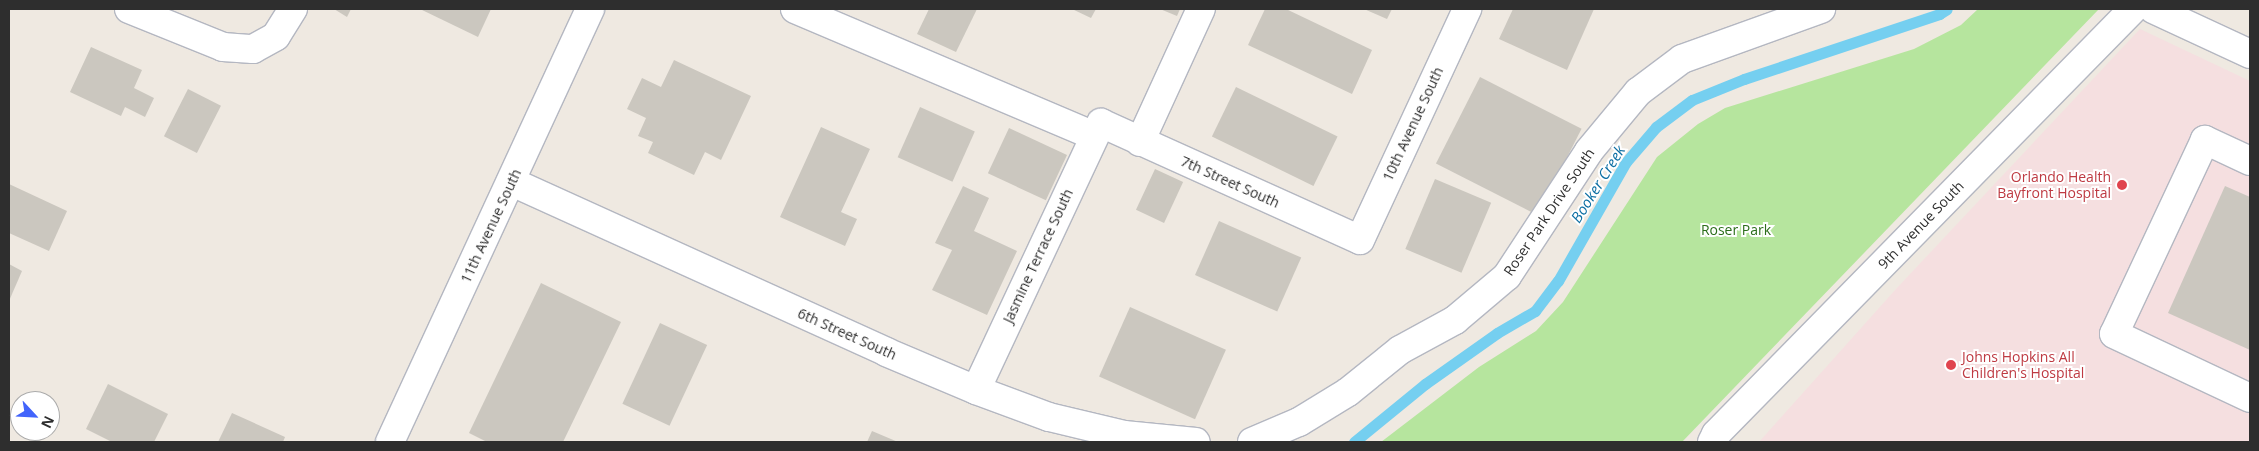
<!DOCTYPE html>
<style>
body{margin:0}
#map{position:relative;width:2259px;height:451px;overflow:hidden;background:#efe9e1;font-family:"Open Sans",sans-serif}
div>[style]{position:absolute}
.medical>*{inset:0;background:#f5dfe0}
.green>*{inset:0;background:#b6e59e}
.stream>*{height:11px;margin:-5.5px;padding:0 5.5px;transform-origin:5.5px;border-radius:5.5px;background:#75cff0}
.building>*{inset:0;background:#cbc7bf;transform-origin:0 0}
.roads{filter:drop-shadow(1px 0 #b4b7c1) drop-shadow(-1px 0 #b4b7c1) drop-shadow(0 1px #b4b7c1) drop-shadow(0 -1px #b4b7c1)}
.minor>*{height:28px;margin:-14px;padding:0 14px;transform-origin:14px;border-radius:14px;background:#fff}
.dots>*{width:14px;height:14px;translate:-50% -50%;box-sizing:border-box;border:2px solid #fff;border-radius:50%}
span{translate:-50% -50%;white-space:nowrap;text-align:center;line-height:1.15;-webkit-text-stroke:4px #fff;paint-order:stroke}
.street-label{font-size:14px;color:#2e2e2e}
.health-label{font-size:14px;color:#be3a42}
.right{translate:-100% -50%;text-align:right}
.left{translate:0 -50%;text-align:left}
.park-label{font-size:14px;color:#2c6e1b}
.water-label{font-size:15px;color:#0d6fa3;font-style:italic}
.frame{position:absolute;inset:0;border:10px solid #2e2e2e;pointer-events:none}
.north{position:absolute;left:10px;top:391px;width:50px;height:50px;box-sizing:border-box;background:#fff;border:1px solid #ababab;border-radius:50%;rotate:115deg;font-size:14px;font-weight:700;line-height:20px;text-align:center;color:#2e2e2e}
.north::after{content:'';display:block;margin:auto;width:18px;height:22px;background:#4264fb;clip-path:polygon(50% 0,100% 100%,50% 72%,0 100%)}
</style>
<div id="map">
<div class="medical">
<i style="clip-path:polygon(2140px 29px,2250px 81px,2250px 442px,1759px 442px,1896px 289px)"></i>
</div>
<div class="green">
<i style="clip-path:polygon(1978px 9px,2099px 9px,1682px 442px,1381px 442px,1479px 367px,1536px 331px,1563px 302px,1657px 157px,1698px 124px,1725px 108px,1914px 49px,1961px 25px)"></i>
</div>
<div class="stream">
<i style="left:1354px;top:442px;width:92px;rotate:-39.2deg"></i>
<i style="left:1425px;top:384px;width:88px;rotate:-35.3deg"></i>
<i style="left:1497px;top:333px;width:44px;rotate:-30.1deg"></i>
<i style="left:1535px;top:311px;width:38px;rotate:-53deg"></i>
<i style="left:1558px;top:281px;width:137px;rotate:-60.3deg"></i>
<i style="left:1626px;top:162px;width:46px;rotate:-49.4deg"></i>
<i style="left:1656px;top:127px;width:45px;rotate:-36.9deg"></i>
<i style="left:1692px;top:100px;width:56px;rotate:-22deg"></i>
<i style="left:1744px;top:79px;width:206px;rotate:-18.4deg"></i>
<i style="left:1939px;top:14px;width:9px;rotate:-32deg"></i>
</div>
<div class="building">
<i style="clip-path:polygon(334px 9px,351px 9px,347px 17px)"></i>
<i style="clip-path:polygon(420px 9px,491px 9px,478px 37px)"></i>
<i style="clip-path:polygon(929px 9px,977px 9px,956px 52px,917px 34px)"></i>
<i style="clip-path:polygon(1072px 9px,1096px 9px,1091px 18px)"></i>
<i style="clip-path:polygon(1160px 9px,1180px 9px,1177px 16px)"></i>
<i style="clip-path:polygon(1265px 9px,1286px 9px,1372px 50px,1352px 94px,1248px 45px)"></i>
<i style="clip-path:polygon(1364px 9px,1392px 9px,1387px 19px)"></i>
<i style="clip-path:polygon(1513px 9px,1594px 9px,1567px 70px,1499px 39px)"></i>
<i style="clip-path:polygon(91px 47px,142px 70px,134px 88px,154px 98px,145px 117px,125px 107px,121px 116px,70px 92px)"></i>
<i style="clip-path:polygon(674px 60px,751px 96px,721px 160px,705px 152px,694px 175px,648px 153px,653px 142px,638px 136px,646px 118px,627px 109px,642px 78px,661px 87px)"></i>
<i style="left:1480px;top:77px;width:114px;height:97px;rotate:27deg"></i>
<i style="left:1236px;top:87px;width:113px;height:55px;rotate:26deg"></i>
<i style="left:188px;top:89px;width:37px;height:53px;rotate:27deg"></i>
<i style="left:920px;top:107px;width:60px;height:55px;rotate:24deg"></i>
<i style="clip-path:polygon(821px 127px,870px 149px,841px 212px,857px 219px,845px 246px,780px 217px)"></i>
<i style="left:1009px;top:128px;width:64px;height:50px;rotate:25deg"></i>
<i style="left:1155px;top:169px;width:31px;height:45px;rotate:25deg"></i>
<i style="left:1435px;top:179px;width:61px;height:76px;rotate:23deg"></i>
<i style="clip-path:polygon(9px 184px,67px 211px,49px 251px,9px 233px)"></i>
<i style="clip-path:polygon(963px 186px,989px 198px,974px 231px,1017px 251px,987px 315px,932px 290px,952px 250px,935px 243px)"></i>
<i style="clip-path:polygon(2225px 186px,2250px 197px,2250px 350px,2168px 313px)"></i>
<i style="left:1219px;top:221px;width:90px;height:59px;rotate:24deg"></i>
<i style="clip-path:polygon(9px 264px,22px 271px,9px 301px)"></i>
<i style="clip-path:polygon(541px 283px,621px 322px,563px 442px,487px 442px,469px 433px)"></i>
<i style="left:1130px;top:307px;width:105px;height:76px;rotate:24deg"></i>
<i style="left:660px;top:323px;width:52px;height:89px;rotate:25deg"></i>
<i style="clip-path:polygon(108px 384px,168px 414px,154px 442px,112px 442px,86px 429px)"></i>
<i style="clip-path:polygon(232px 413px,285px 437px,283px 442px,218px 442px)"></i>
<i style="clip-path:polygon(872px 431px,898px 442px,867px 442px)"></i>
</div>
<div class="roads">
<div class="minor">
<i style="left:129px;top:9px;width:101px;rotate:22deg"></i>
<i style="left:223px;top:47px;width:30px;rotate:4deg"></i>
<i style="left:253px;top:49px;width:26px;rotate:-29deg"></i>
<i style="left:276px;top:36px;width:32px;rotate:-58deg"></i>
<i style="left:795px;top:9px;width:325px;rotate:23deg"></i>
<i style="left:2153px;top:9px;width:107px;rotate:24.9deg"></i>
<i style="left:1140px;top:142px;width:146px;rotate:-65.4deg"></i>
<i style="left:2250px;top:161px;width:50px;rotate:-155deg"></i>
<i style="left:2205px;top:140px;width:214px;rotate:115.1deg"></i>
<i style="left:2114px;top:334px;width:150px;rotate:25.2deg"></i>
<i style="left:512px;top:182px;width:411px;rotate:24.4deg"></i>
<i style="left:886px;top:352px;width:98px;rotate:22.9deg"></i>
<i style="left:976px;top:390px;width:78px;rotate:20.3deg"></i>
<i style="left:1049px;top:417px;width:77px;rotate:13.5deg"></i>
<i style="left:1124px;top:435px;width:72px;rotate:5.6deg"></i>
<i style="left:976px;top:390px;width:295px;rotate:-64.9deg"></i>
<i style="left:1101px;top:123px;width:284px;rotate:24.3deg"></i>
<i style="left:1360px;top:240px;width:255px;rotate:-65.1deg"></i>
<i style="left:390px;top:442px;width:477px;rotate:-65.2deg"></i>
<i style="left:1252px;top:442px;width:51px;rotate:-23.1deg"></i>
<i style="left:1299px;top:422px;width:57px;rotate:-31.5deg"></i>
<i style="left:1348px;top:392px;width:67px;rotate:-38.9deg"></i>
<i style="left:1400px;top:350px;width:63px;rotate:-28.6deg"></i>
<i style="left:1455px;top:320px;width:68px;rotate:-40.2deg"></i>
<i style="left:1507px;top:276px;width:149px;rotate:-56.7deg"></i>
<i style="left:1589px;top:151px;width:77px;rotate:-50.3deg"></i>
<i style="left:1638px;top:92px;width:55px;rotate:-36.9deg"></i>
<i style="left:1682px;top:59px;width:148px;rotate:-19.8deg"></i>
<i style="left:1712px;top:442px;width:9px;rotate:-63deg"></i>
<i style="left:1716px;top:434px;width:595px;rotate:-45.54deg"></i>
</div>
</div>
<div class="dots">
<i style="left:2122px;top:185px;background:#e0444e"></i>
<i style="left:1951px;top:365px;background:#e0444e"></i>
</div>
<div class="street-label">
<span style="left:1413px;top:124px;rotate:-65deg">10th Avenue South</span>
<span style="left:1230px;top:182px;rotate:24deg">7th Street South</span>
<span style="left:1549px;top:212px;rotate:-56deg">Roser Park Drive South</span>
<span style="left:1921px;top:225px;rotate:-46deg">9th Avenue South</span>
<span style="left:491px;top:226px;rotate:-65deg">11th Avenue South</span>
<span style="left:1038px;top:256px;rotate:-65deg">Jasmine Terrace South</span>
<span style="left:847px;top:334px;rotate:24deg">6th Street South</span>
</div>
<div class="health-label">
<span class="right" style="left:2111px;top:185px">Orlando Health<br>Bayfront Hospital</span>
<span class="left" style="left:1962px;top:365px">Johns Hopkins All<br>Children's Hospital</span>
</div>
<div class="park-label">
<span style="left:1736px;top:230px">Roser Park</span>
</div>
<div class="water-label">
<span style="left:1598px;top:184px;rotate:-58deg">Booker Creek</span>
</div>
<div class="frame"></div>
<div class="north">N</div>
</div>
